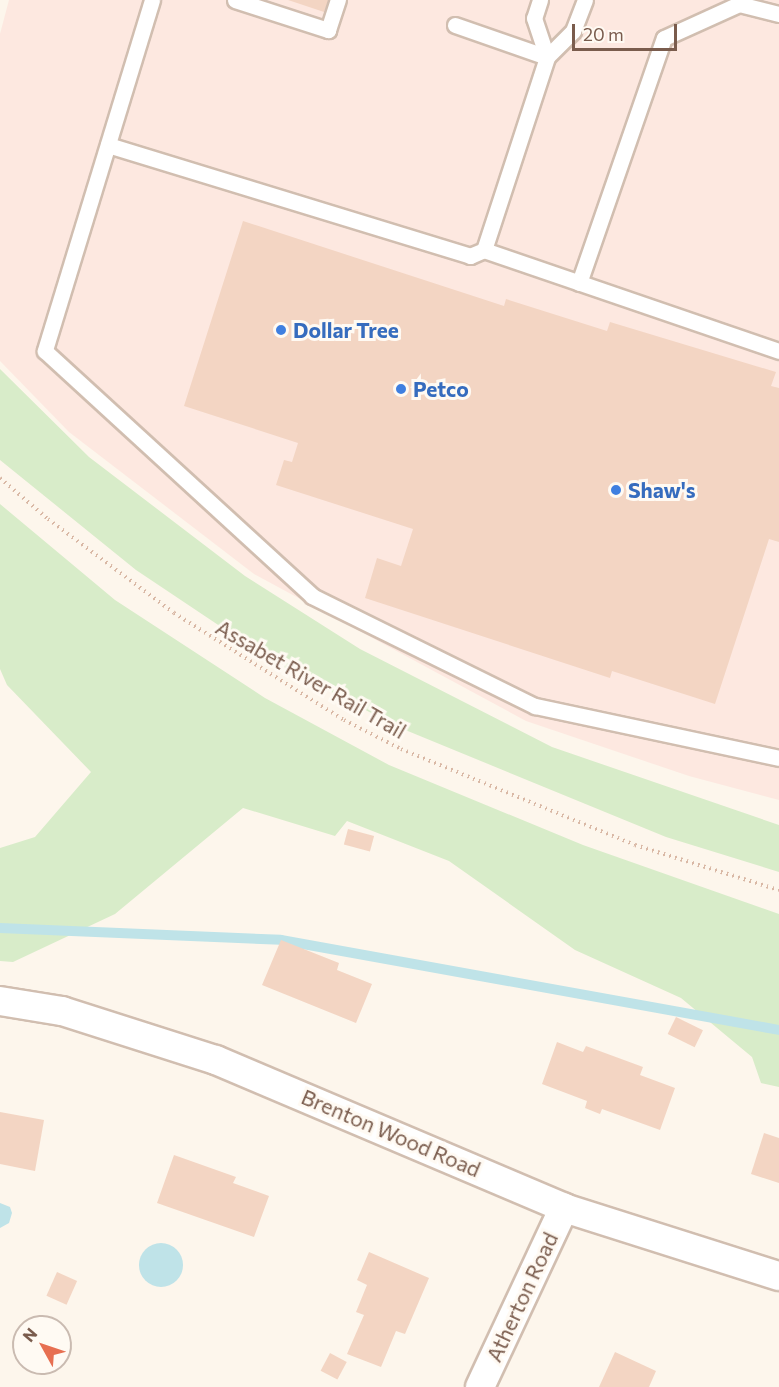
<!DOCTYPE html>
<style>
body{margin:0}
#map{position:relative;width:779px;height:1387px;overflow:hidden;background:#fdf6ec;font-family:Commissioner,sans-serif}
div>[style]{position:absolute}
.commercial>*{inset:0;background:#fde8e0}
.green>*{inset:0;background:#d8ecc9}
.water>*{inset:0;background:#bfe3e8}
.round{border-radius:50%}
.stream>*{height:10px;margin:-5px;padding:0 5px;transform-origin:5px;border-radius:5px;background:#bfe3e8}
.building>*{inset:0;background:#f3d5c3;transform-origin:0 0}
.path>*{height:4px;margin-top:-2px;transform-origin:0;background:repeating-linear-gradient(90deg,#d9b8a5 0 1.5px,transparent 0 6px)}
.roads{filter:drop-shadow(2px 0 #d1beb0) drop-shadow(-2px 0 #d1beb0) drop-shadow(0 2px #d1beb0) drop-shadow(0 -2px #d1beb0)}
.service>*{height:15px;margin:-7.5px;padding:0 7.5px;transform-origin:7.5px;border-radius:7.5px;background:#fff}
.minor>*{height:28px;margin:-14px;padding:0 14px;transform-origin:14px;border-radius:14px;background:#fff}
.dots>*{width:16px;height:16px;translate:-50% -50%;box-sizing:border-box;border:3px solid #fffaf3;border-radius:50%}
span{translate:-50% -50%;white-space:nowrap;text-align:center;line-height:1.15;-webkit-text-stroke:6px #fffaf3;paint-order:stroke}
.shop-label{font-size:21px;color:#366cbe;font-weight:700}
.left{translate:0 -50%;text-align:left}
.street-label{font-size:21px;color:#7a5c4d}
.north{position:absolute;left:12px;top:1315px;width:60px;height:60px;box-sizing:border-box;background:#fffaf3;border:2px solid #cabbb1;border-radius:50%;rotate:310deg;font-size:16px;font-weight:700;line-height:24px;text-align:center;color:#7a5c4d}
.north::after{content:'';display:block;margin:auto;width:21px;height:27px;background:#e76f51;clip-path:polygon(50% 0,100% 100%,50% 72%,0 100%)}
.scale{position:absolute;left:572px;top:24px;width:105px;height:27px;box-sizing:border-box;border:3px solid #7a5c4d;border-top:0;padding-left:8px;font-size:18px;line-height:21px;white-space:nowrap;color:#7a5c4d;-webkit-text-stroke:4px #fffaf3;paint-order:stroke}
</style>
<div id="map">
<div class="commercial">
<i style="clip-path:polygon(9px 0,779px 0,779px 800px,689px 776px,526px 721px,254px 574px,69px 432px,0 361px,0 34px)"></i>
</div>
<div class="green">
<i style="clip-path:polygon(0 369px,89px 457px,245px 576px,360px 649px,552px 747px,779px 825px,779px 872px,666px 837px,398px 727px,272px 661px,136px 570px,0 460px)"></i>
<i style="clip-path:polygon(0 504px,115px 600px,265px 698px,389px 765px,583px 845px,779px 914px,779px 1087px,761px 1083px,752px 1057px,681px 998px,575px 950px,449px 861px,347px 821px,335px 836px,243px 808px,115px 914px,13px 962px,0 961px,0 848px,35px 837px,91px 772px,7px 685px,0 669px)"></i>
</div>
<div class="water">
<i style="clip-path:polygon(0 1203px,10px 1207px,12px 1213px,9px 1223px,0 1228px)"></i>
<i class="round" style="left:139px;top:1243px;width:44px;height:44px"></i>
</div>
<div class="stream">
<i style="left:0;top:928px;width:281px;rotate:2.4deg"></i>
<i style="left:281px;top:940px;width:506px;rotate:10.24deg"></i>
</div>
<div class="building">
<i style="clip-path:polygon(288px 0,329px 0,324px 12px)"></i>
<i style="clip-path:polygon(243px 221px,504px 306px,506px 299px,607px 331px,610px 322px,776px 372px,771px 386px,779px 388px,779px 542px,769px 539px,715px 704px,612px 671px,610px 678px,365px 598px,377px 558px,401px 566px,413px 529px,276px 485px,284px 460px,292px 462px,298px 443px,184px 406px)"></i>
<i style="left:348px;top:829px;width:27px;height:16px;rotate:15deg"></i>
<i style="clip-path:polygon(281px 940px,339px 963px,337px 970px,372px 984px,356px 1023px,262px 985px)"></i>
<i style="left:676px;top:1017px;width:30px;height:19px;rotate:26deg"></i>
<i style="clip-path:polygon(557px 1042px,583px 1052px,586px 1046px,643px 1067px,640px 1075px,675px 1088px,660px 1130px,602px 1109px,600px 1114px,585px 1108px,587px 1101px,542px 1084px)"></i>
<i style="clip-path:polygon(0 1112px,44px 1120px,35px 1171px,0 1164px)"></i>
<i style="clip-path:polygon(764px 1133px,779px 1138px,779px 1183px,751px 1174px)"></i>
<i style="clip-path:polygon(174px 1155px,236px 1177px,233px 1183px,269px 1196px,254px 1237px,157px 1203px)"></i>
<i style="clip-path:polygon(369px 1252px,429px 1278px,405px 1334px,396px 1331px,381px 1367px,347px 1354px,364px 1315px,356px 1312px,367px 1285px,357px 1280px)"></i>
<i style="left:57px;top:1272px;width:22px;height:26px;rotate:24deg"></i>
<i style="clip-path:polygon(615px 1352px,656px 1371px,649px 1387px,599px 1387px)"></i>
<i style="left:330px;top:1353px;width:19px;height:20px;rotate:28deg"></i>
</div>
<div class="path">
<i style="left:0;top:478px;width:63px;rotate:40.5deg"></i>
<i style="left:48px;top:519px;width:157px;rotate:36.7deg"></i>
<i style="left:174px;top:613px;width:201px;rotate:32.2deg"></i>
<i style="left:344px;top:720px;width:64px;rotate:27deg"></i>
<i style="left:401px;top:749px;width:253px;rotate:22.3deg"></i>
<i style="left:635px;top:845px;width:151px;rotate:17.4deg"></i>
</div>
<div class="roads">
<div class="service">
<i style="left:152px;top:0;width:367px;rotate:107deg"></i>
<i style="left:45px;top:351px;width:362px;rotate:42.5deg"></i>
<i style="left:312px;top:596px;width:249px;rotate:26.3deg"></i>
<i style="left:535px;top:706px;width:249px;rotate:12deg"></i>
<i style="left:235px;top:0;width:98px;rotate:17.9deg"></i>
<i style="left:328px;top:30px;width:32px;rotate:-72deg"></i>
<i style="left:540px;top:0;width:19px;rotate:108deg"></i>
<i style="left:534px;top:18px;width:41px;rotate:71.6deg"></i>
<i style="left:455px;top:25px;width:97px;rotate:19.2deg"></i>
<i style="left:108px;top:145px;width:379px;rotate:17deg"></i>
<i style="left:470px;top:256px;width:15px;rotate:-23deg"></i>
<i style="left:484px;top:250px;width:312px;rotate:18.9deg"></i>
<i style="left:484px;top:250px;width:203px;rotate:-71.9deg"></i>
<i style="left:547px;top:57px;width:37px;rotate:-45deg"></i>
<i style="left:573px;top:31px;width:33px;rotate:-69deg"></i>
<i style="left:579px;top:283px;width:259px;rotate:-70.9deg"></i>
<i style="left:664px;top:38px;width:82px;rotate:-24.4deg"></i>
<i style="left:739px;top:4px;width:41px;rotate:14deg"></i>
</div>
<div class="minor">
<i style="left:0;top:1001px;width:63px;rotate:9.2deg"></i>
<i style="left:62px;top:1011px;width:162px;rotate:17.7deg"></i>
<i style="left:216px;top:1060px;width:378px;rotate:23deg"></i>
<i style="left:564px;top:1208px;width:225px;rotate:17.6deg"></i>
<i style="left:480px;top:1387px;width:198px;rotate:-64.9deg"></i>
</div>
</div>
<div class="dots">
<i style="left:281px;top:330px;background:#3f7fe0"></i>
<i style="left:401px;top:389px;background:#3f7fe0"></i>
<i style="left:616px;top:490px;background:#3f7fe0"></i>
</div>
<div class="shop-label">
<span class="left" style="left:293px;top:330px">Dollar Tree</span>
<span class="left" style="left:413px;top:389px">Petco</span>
<span class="left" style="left:628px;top:490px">Shaw's</span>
</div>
<div class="street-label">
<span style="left:311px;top:679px;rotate:30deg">Assabet River Rail Trail</span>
<span style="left:391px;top:1133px;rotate:23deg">Brenton Wood Road</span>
<span style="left:522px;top:1297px;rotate:-65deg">Atherton Road</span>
</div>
<div class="north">N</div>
<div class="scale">20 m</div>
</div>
